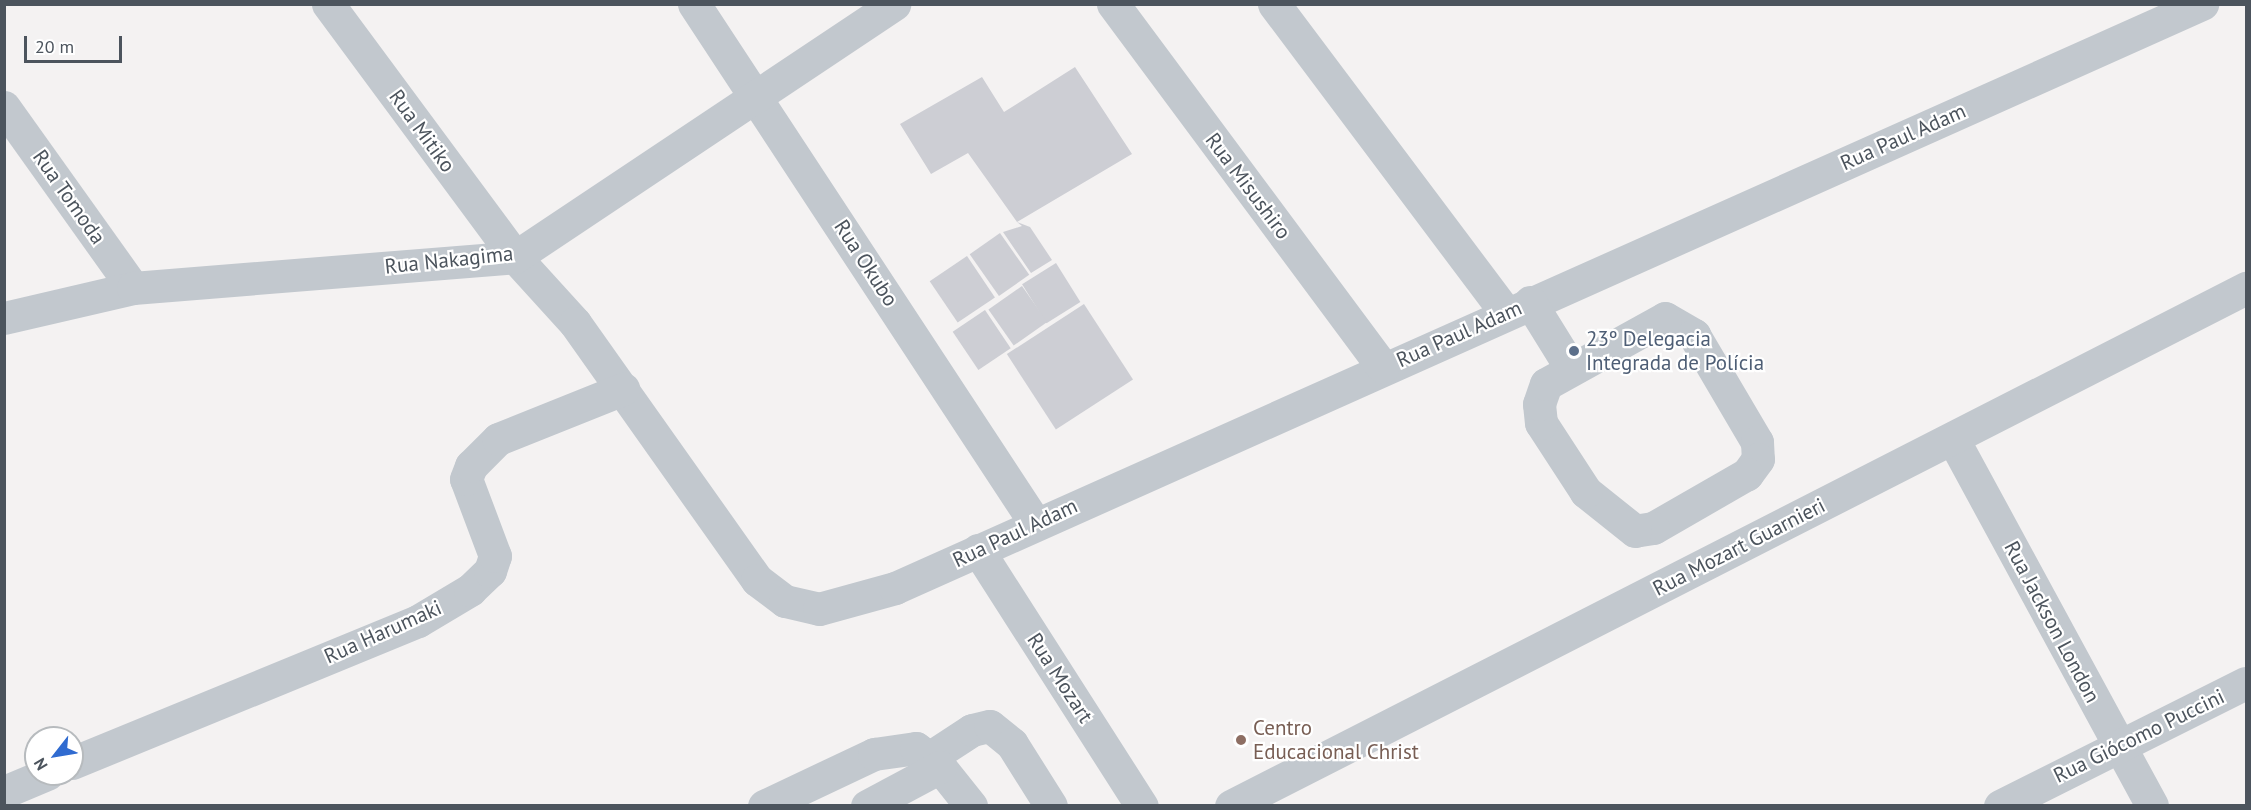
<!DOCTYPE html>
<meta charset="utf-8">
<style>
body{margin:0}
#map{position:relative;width:2251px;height:810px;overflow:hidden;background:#f4f2f2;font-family:"PT Sans",sans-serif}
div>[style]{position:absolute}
.building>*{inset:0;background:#cdced4;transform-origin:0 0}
.minor>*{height:33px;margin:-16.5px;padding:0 16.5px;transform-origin:16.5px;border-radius:16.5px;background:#c2c8ce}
.dots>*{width:16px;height:16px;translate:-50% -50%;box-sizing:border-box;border:3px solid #fff;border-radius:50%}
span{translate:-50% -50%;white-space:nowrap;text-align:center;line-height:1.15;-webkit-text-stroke:4.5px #fff;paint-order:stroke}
.street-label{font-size:21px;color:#4c545d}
.service-label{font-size:21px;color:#4e5e75}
.left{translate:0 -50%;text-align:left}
.education-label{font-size:21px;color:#785e54}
.frame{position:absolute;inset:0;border:6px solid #4c545d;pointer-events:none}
.north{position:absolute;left:24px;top:726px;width:60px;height:60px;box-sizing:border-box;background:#fff;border:2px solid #b7bbbe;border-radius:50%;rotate:239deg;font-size:16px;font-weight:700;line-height:24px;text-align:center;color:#4c545d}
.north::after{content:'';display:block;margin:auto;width:21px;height:27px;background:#306bd0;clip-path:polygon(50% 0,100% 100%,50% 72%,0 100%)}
.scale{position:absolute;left:24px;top:36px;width:98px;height:27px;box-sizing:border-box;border:3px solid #4c545d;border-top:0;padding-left:8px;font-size:18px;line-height:21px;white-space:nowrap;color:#4c545d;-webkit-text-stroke:4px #fff;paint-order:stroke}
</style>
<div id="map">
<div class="building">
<i style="clip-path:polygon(1075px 67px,1132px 154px,1017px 222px,968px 153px,931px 174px,900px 124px,982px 77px,1004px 112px)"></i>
<i style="clip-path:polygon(1017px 222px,1030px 227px,1052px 260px,1031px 273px,1003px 232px,1022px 226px)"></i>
<i style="left:1000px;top:233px;width:51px;height:37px;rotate:55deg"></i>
<i style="left:967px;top:256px;width:50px;height:45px;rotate:56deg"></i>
<i style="left:1056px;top:263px;width:46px;height:40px;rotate:58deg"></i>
<i style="left:1022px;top:286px;width:44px;height:41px;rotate:55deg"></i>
<i style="left:1084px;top:304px;width:90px;height:92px;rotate:57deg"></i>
<i style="left:985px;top:310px;width:46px;height:39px;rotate:56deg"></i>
</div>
<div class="minor">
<i style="left:328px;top:4px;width:315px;rotate:53.5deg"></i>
<i style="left:515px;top:257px;width:89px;rotate:47.7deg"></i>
<i style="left:575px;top:323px;width:315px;rotate:54.7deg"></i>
<i style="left:757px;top:580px;width:35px;rotate:37deg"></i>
<i style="left:785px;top:601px;width:35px;rotate:13deg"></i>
<i style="left:819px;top:609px;width:79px;rotate:-15.4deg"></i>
<i style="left:895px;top:588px;width:1432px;rotate:-24.08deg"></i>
<i style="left:694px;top:4px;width:621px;rotate:56.69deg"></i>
<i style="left:1113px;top:4px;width:452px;rotate:53.4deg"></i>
<i style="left:1274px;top:4px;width:386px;rotate:53.1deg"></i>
<i style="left:4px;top:107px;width:222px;rotate:54.5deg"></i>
<i style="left:1530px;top:302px;width:78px;rotate:58.2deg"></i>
<i style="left:4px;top:318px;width:132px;rotate:-13.1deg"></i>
<i style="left:133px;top:288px;width:383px;rotate:-4.6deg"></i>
<i style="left:515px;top:257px;width:456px;rotate:-33.7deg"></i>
<i style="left:1665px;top:318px;width:34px;rotate:30deg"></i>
<i style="left:1694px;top:335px;width:124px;rotate:59.5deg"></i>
<i style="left:1757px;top:442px;width:17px;rotate:87deg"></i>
<i style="left:1758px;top:459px;width:19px;rotate:126deg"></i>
<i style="left:1747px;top:474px;width:108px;rotate:150.1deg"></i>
<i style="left:1653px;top:528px;width:18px;rotate:171deg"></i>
<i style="left:1635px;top:531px;width:63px;rotate:-141.5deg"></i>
<i style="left:1586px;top:492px;width:82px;rotate:-123.1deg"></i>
<i style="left:1541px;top:423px;width:19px;rotate:-96deg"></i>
<i style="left:1539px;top:404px;width:21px;rotate:-71deg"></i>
<i style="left:1546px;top:384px;width:136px;rotate:-29deg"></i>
<i style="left:1953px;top:439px;width:417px;rotate:61.5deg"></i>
<i style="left:978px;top:550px;width:304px;rotate:57.4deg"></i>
<i style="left:929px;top:758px;width:51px;rotate:-33.1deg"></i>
<i style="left:972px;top:730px;width:18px;rotate:-13deg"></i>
<i style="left:990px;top:726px;width:28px;rotate:39deg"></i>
<i style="left:1012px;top:744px;width:73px;rotate:57.8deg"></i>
<i style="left:72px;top:763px;width:374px;rotate:-22.3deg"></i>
<i style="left:418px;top:621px;width:61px;rotate:-30.8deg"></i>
<i style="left:470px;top:590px;width:28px;rotate:-44deg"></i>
<i style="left:490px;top:571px;width:16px;rotate:-72deg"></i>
<i style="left:495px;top:556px;width:82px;rotate:-110.6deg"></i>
<i style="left:466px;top:479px;width:14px;rotate:-69deg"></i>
<i style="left:471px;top:466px;width:38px;rotate:-45deg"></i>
<i style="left:498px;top:439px;width:135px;rotate:-21.8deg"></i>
<i style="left:4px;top:792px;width:47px;rotate:-22.7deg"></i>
<i style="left:764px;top:806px;width:122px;rotate:-25.3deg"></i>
<i style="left:874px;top:754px;width:42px;rotate:-8.1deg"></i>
<i style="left:916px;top:748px;width:31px;rotate:38deg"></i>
<i style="left:940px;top:767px;width:50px;rotate:51.5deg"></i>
<i style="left:867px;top:806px;width:83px;rotate:-28.1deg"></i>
<i style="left:1231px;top:806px;width:1140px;rotate:-27.04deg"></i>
<i style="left:2000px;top:806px;width:275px;rotate:-26.6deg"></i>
</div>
<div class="dots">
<i style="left:1574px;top:351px;background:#5c6f8a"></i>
<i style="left:1241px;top:740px;background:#8d6e63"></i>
</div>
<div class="street-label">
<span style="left:422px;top:131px;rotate:54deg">Rua Mitiko</span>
<span style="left:1903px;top:137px;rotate:-24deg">Rua Paul Adam</span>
<span style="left:1248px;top:186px;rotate:53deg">Rua Misushiro</span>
<span style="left:69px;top:197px;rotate:55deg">Rua Tomoda</span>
<span style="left:449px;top:260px;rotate:-6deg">Rua Nakagima</span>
<span style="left:866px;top:263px;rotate:57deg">Rua Okubo</span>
<span style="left:1459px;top:334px;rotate:-24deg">Rua Paul Adam</span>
<span style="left:1015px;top:533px;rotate:-25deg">Rua Paul Adam</span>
<span style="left:1739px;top:547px;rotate:-27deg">Rua Mozart Guarnieri</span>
<span style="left:2052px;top:622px;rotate:62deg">Rua Jackson London</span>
<span style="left:383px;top:632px;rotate:-24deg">Rua Harumaki</span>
<span style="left:1060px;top:678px;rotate:57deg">Rua Mozart</span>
<span style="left:2139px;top:736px;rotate:-26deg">Rua Giócomo Puccini</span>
</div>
<div class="service-label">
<span class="left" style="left:1586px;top:351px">23º Delegacia<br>Integrada de Polícia</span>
</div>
<div class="education-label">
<span class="left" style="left:1253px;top:740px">Centro<br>Educacional Christ</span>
</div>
<div class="frame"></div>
<div class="north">N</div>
<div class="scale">20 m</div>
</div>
